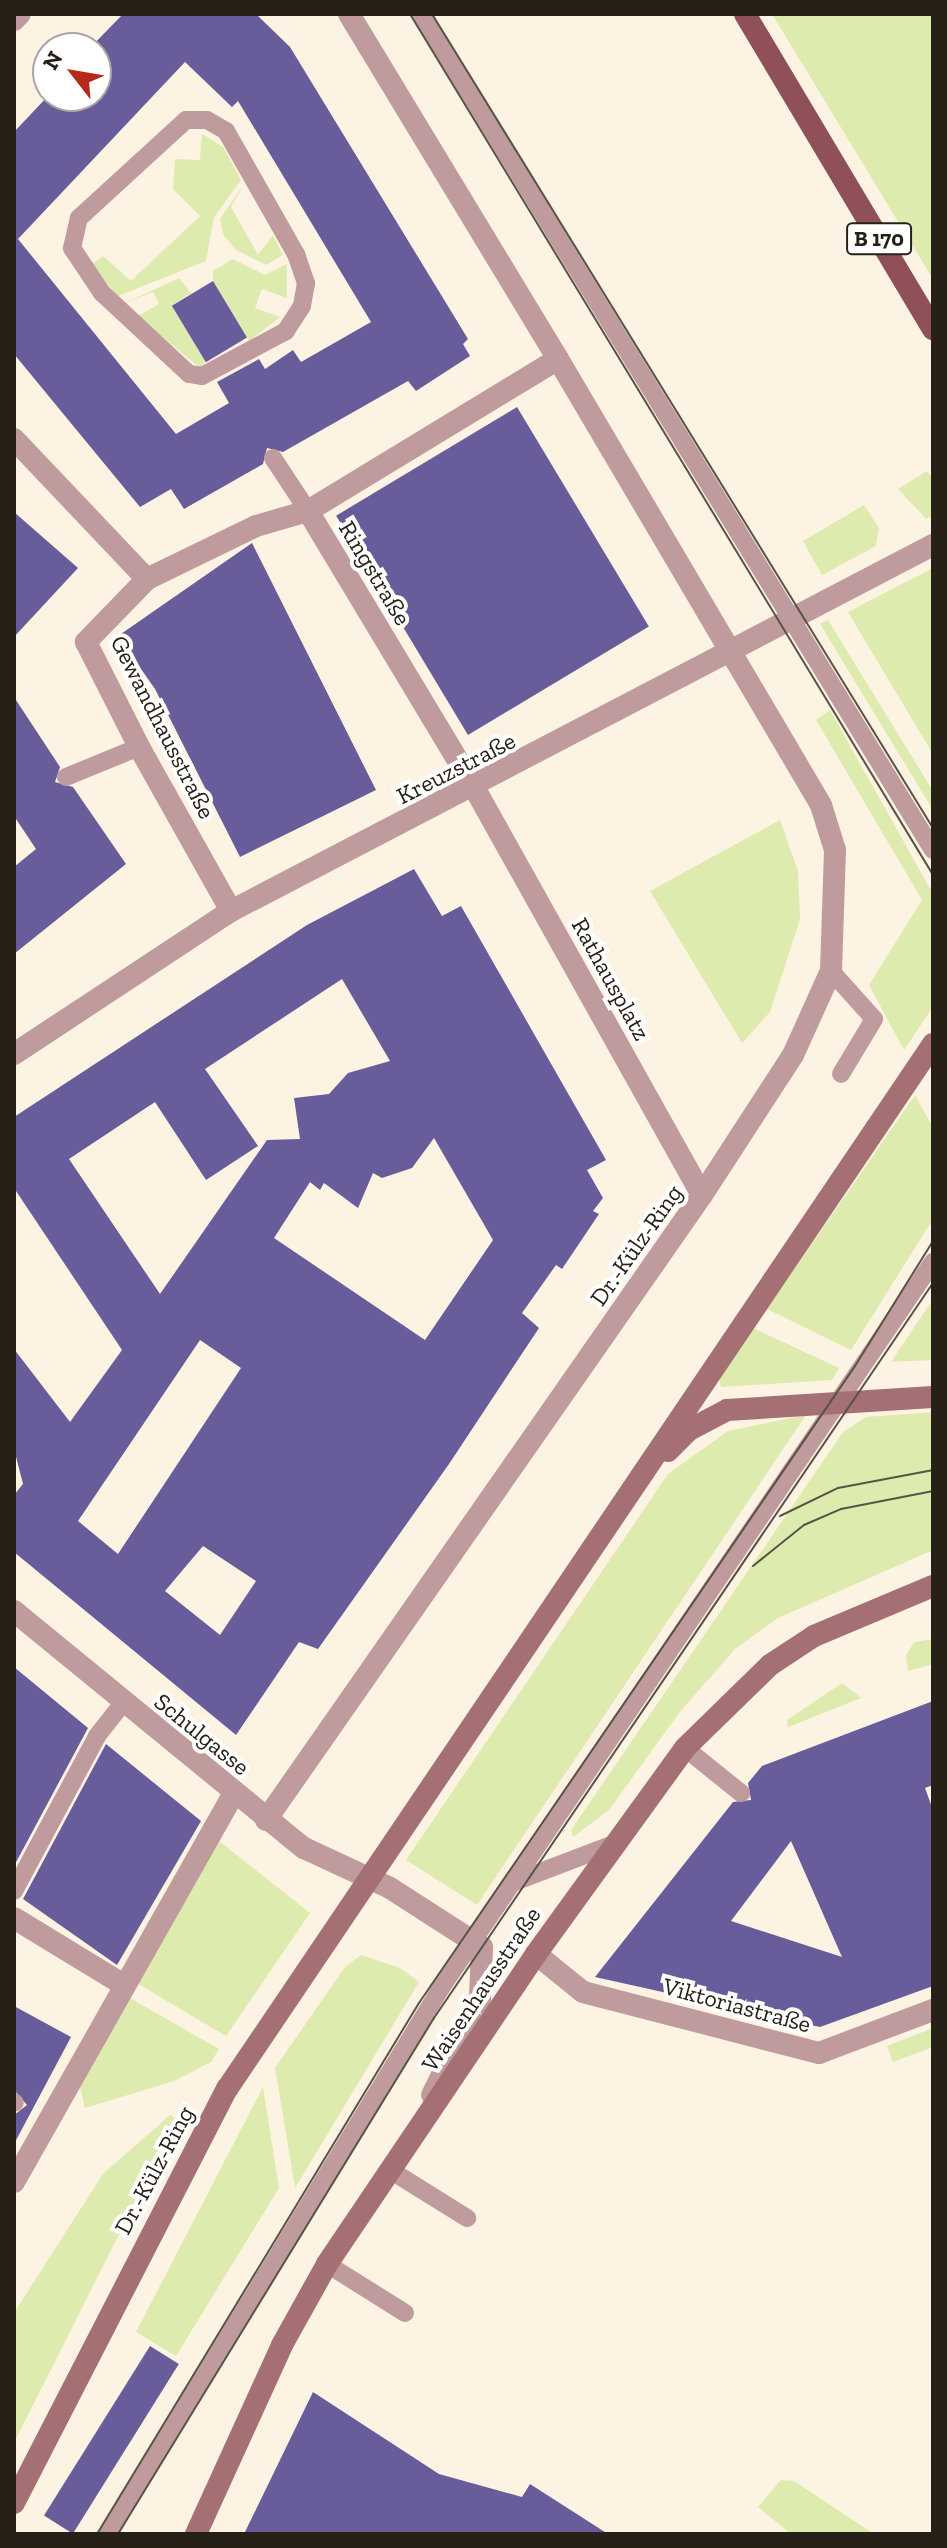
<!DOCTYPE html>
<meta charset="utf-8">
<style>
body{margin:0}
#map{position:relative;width:947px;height:2548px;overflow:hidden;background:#fdf3e2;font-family:"Zilla Slab",serif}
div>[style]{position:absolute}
.green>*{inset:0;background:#ddebae}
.building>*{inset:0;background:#695c9b;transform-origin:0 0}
.service>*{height:18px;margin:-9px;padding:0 9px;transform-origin:9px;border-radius:9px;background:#c09b9e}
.pedestrian>*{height:22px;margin:-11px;padding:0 11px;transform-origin:11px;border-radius:11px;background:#c09b9e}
.minor>*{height:22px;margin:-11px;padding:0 11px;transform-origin:11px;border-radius:11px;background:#c09b9e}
.tertiary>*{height:22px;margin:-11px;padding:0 11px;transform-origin:11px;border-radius:11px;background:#c09b9e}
.secondary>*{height:22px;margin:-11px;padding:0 11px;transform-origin:11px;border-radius:11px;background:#a47074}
.primary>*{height:22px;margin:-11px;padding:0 11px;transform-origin:11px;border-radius:11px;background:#8f5057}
.tram>*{height:2px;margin:-1px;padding:0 1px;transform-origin:1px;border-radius:1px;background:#595247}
span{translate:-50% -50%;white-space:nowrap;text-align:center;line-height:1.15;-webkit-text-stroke:8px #fff;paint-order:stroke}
.shield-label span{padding:2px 6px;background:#fff;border:2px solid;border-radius:6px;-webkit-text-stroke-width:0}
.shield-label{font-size:22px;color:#262016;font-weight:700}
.street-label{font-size:24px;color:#262016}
.frame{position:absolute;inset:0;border:16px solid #262016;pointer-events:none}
.north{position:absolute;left:32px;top:32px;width:80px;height:80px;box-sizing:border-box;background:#fff;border:2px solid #a8a6a2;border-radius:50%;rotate:301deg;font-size:22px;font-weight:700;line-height:32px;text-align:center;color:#262016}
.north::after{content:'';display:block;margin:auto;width:28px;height:36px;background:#b62818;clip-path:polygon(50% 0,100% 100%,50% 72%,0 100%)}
</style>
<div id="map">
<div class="green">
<i style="clip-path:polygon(772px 14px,933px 14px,933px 279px)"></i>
<i style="clip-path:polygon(202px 134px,223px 147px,241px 180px,214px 217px,206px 261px,118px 296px,91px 265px,103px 256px,131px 281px,200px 216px,173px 189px,175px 159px,200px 160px)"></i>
<i style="clip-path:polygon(244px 184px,231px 207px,258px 255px,273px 235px,283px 255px,266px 265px,236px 250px,223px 234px,220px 219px)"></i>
<i style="clip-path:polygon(233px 259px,265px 275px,287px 264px,287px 298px,262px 289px,255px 308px,280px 317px,249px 341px,213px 281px,213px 271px)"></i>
<i style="clip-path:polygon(179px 278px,191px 293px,172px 305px,205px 361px,201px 369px,138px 316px,159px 304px,153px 292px,125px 303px)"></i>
<i style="clip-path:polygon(927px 471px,933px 479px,933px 515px,926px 519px,898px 489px)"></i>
<i style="clip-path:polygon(864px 505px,879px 528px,876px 546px,822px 575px,803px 541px)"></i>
<i style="clip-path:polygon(933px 568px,933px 754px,848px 612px)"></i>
<i style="clip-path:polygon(828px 620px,933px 791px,933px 810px,820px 624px)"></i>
<i style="clip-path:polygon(830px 710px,933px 894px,933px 1007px,904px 1050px,869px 985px,922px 900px,816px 720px)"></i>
<i style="clip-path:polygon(780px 820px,798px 871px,800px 919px,770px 1012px,742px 1043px,650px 891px)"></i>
<i style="clip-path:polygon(915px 1095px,933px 1128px,933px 1219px,851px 1350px,767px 1309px)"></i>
<i style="clip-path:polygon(933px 1299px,933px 1360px,891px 1362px)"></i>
<i style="clip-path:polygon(753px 1328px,839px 1368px,832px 1380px,721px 1387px,719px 1377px)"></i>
<i style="clip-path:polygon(933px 1412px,933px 1550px,778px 1618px,735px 1649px,679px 1713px,609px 1810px,573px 1837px,571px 1830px,843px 1432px,866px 1417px)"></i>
<i style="clip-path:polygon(806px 1415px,477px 1905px,406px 1860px,668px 1474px,728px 1431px)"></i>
<i style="clip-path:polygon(933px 1639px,933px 1664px,908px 1671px,906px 1656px,914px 1642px)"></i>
<i style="clip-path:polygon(842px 1683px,861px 1698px,788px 1727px,787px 1720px)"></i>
<i style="clip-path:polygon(219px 1841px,310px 1913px,226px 2036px,135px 1982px)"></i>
<i style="clip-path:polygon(361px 1955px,400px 1968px,419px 1982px,295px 2188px,275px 2068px,345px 1967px)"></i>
<i style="clip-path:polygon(130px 1998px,219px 2049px,211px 2062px,174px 2081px,85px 2108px,80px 2087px)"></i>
<i style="clip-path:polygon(933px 2028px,933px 2047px,893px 2062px,887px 2046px)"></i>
<i style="clip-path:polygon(263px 2087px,279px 2188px,176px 2356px,136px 2332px)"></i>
<i style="clip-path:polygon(170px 2115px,177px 2119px,14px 2443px,14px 2313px,103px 2174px)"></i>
<i style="clip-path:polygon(781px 2480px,794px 2481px,874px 2534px,791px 2534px,758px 2507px)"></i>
</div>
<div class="building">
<i style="clip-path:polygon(evenodd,123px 14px,256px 14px,290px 47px,468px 339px,463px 344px,470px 356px,416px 391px,408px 381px,283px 452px,267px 448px,263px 464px,184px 509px,171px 489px,140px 507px,14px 354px,14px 132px,48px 96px,96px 96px,96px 48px,90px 48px,123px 14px,185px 62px,232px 107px,238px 101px,371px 322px,301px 362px,293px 350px,265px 369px,259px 359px,217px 382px,229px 403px,176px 434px,18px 239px,185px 62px)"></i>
<i style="left:213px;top:281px;width:66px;height:48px;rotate:59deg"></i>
<i style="left:517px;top:407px;width:256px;height:211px;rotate:59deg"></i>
<i style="clip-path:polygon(14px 512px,78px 568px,14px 637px)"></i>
<i style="clip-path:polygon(252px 543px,376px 790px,240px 857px,155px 689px,118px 636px)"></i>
<i style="clip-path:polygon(14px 697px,60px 767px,55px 782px,73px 787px,126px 864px,14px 954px,14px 867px,36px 849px,14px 816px)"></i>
<i style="clip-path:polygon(evenodd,414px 869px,442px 916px,461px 906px,606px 1160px,587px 1170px,603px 1198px,593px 1211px,599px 1214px,562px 1269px,556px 1265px,522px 1313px,539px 1328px,449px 1464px,318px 1649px,299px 1642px,236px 1735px,14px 1552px,14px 1495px,23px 1484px,14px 1449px,14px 1349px,70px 1422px,122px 1350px,14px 1188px,14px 1117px,307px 925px,414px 869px,342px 979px,390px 1061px,348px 1073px,329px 1094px,294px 1098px,300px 1139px,267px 1140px,160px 1294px,69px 1159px,155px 1102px,206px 1180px,258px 1146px,205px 1069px,342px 979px,414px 869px,434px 1138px,493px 1240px,425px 1340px,274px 1238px,310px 1182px,320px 1190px,324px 1183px,358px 1208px,373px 1173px,382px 1178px,412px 1168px,434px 1138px,414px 869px,200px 1340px,241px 1368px,118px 1554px,78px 1521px,200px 1340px,414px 869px,203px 1546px,256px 1581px,220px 1635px,165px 1591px,203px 1546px)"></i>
<i style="clip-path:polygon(14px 1667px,88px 1728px,14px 1866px)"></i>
<i style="clip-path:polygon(evenodd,933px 1701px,933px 1785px,925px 1788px,933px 1810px,933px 1986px,820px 2027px,595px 1977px,733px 1802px,751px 1800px,748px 1783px,762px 1766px,933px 1701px,791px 1841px,842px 1957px,731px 1921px,791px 1841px)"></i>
<i style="clip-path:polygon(106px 1744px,201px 1821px,117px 1965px,23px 1899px)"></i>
<i style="clip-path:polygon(14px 2006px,71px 2037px,14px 2144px,14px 2115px,27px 2105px,14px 2090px)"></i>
<i style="left:150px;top:2346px;width:34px;height:200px;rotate:32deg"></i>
<i style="clip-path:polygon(313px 2392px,439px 2474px,522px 2497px,530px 2484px,608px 2534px,244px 2534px)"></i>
</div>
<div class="service">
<i style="left:421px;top:14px;width:980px;rotate:58.52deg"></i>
<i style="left:186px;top:120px;width:21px"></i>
<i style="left:207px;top:120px;width:22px;rotate:30deg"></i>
<i style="left:226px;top:131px;width:142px;rotate:60.4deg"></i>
<i style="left:296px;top:254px;width:31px;rotate:71deg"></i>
<i style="left:306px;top:283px;width:23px;rotate:100deg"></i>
<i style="left:302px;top:306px;width:30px;rotate:123deg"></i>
<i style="left:286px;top:331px;width:95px;rotate:151.8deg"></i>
<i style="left:202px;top:376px;width:13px;rotate:-171deg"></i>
<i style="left:189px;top:374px;width:119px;rotate:-137deg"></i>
<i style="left:102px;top:293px;width:54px;rotate:-123.7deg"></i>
<i style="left:72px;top:248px;width:31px;rotate:-77deg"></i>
<i style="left:79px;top:218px;width:145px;rotate:-42.5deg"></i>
<i style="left:273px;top:458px;width:64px;rotate:56.6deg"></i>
<i style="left:66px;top:777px;width:79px;rotate:-22.3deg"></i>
<i style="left:831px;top:971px;width:64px;rotate:48.1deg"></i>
<i style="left:874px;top:1019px;width:64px;rotate:121deg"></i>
<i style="left:685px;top:1748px;width:72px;rotate:38.8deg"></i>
<i style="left:514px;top:1882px;width:107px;rotate:-20.8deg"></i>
<i style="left:14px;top:1891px;width:176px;rotate:-61.8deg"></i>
<i style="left:97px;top:1736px;width:42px;rotate:-51.8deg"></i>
<i style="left:14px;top:2102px;width:1px;rotate:45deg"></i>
<i style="left:390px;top:2170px;width:91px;rotate:31.9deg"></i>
<i style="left:327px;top:2264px;width:92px;rotate:32.1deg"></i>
<i style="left:108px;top:2534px;width:640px;rotate:-58.62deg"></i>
<i style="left:441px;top:1988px;width:877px;rotate:-55.88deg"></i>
</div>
<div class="pedestrian">
<i style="left:349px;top:14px;width:403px;rotate:58.8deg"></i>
<i style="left:14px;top:439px;width:193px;rotate:46.5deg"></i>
<i style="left:147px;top:579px;width:88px;rotate:134.1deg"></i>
<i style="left:86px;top:642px;width:118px;rotate:63.2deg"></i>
<i style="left:147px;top:579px;width:121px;rotate:-25.9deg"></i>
<i style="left:256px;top:526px;width:54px;rotate:-16.1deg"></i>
<i style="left:14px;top:1918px;width:127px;rotate:31.4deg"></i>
<i style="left:536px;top:1954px;width:60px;rotate:39deg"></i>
<i style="left:583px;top:1992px;width:244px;rotate:14.5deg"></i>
<i style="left:819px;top:2053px;width:122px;rotate:-20.7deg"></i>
<i style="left:14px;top:2182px;width:447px;rotate:-60.5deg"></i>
</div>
<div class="minor">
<i style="left:139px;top:747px;width:188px;rotate:60.7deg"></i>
<i style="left:14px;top:1054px;width:260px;rotate:-33.4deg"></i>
<i style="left:231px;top:911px;width:792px;rotate:-27.54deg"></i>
<i style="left:14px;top:1611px;width:375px;rotate:39.3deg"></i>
<i style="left:304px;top:1848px;width:95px;rotate:24.9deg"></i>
<i style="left:390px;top:1888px;width:109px;rotate:32.7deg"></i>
<i style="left:482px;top:1947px;width:51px;rotate:92.2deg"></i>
<i style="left:480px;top:1998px;width:108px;rotate:116.3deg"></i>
<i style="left:266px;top:1820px;width:762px;rotate:-55.1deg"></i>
<i style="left:702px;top:1195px;width:167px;rotate:-57deg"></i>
<i style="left:793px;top:1055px;width:92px;rotate:-65.7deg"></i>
<i style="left:831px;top:971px;width:121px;rotate:-88.1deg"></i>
<i style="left:835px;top:850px;width:47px;rotate:-107.3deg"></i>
<i style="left:821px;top:805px;width:518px;rotate:-120.53deg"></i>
<i style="left:558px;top:359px;width:293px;rotate:148.7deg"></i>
<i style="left:308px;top:511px;width:324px;rotate:59deg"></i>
<i style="left:475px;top:789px;width:465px;rotate:60.8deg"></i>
</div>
<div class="tertiary">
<i style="left:14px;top:20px;width:8px;rotate:-45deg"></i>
</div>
<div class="secondary">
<i style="left:668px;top:1451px;width:30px;rotate:-45deg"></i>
<i style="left:689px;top:1430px;width:43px;rotate:-27.8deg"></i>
<i style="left:727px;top:1410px;width:206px;rotate:-3.6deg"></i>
<i style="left:14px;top:2503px;width:466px;rotate:-62.8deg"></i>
<i style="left:227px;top:2089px;width:1261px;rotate:-55.96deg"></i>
<i style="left:196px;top:2534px;width:208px;rotate:-65.5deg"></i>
<i style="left:282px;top:2345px;width:93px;rotate:-60.9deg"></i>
<i style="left:327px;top:2264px;width:374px;rotate:-56deg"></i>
<i style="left:536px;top:1954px;width:254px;rotate:-54.1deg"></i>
<i style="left:685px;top:1748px;width:119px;rotate:-44.3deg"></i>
<i style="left:770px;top:1665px;width:53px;rotate:-33.4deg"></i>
<i style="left:814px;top:1636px;width:129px;rotate:-22.8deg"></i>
</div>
<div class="primary">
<i style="left:745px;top:14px;width:367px;rotate:59.2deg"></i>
</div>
<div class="tram">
<i style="left:410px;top:14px;width:1007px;rotate:58.72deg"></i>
<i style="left:432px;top:14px;width:956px;rotate:58.39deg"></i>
<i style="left:780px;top:1516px;width:64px;rotate:-25.8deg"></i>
<i style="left:838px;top:1488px;width:97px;rotate:-10.7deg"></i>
<i style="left:753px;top:1566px;width:65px;rotate:-38.8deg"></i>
<i style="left:804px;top:1525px;width:40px;rotate:-23.4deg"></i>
<i style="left:841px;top:1509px;width:94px;rotate:-11.1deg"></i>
<i style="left:97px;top:2534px;width:621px;rotate:-58.77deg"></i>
<i style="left:419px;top:2003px;width:772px;rotate:-55.61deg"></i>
<i style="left:855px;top:1366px;width:147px;rotate:-58deg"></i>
<i style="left:118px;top:2534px;width:605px;rotate:-58.52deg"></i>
<i style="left:434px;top:2018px;width:888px;rotate:-55.83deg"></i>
</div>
<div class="shield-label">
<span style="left:879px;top:239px">B 170</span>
</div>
<div class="street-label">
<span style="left:375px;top:573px;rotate:59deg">Ringstraße</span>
<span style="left:163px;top:727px;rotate:63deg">Gewandhausstraße</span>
<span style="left:456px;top:768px;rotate:-27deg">Kreuzstraße</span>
<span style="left:611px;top:979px;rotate:61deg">Rathausplatz</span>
<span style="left:636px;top:1245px;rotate:-55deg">Dr.-Külz-Ring</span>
<span style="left:202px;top:1734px;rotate:39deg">Schulgasse</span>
<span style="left:481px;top:1989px;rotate:-56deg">Waisenhausstraße</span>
<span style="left:737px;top:2005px;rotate:15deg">Viktoriastraße</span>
<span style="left:154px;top:2170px;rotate:-62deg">Dr.-Külz-Ring</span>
</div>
<div class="frame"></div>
<div class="north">N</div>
</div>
